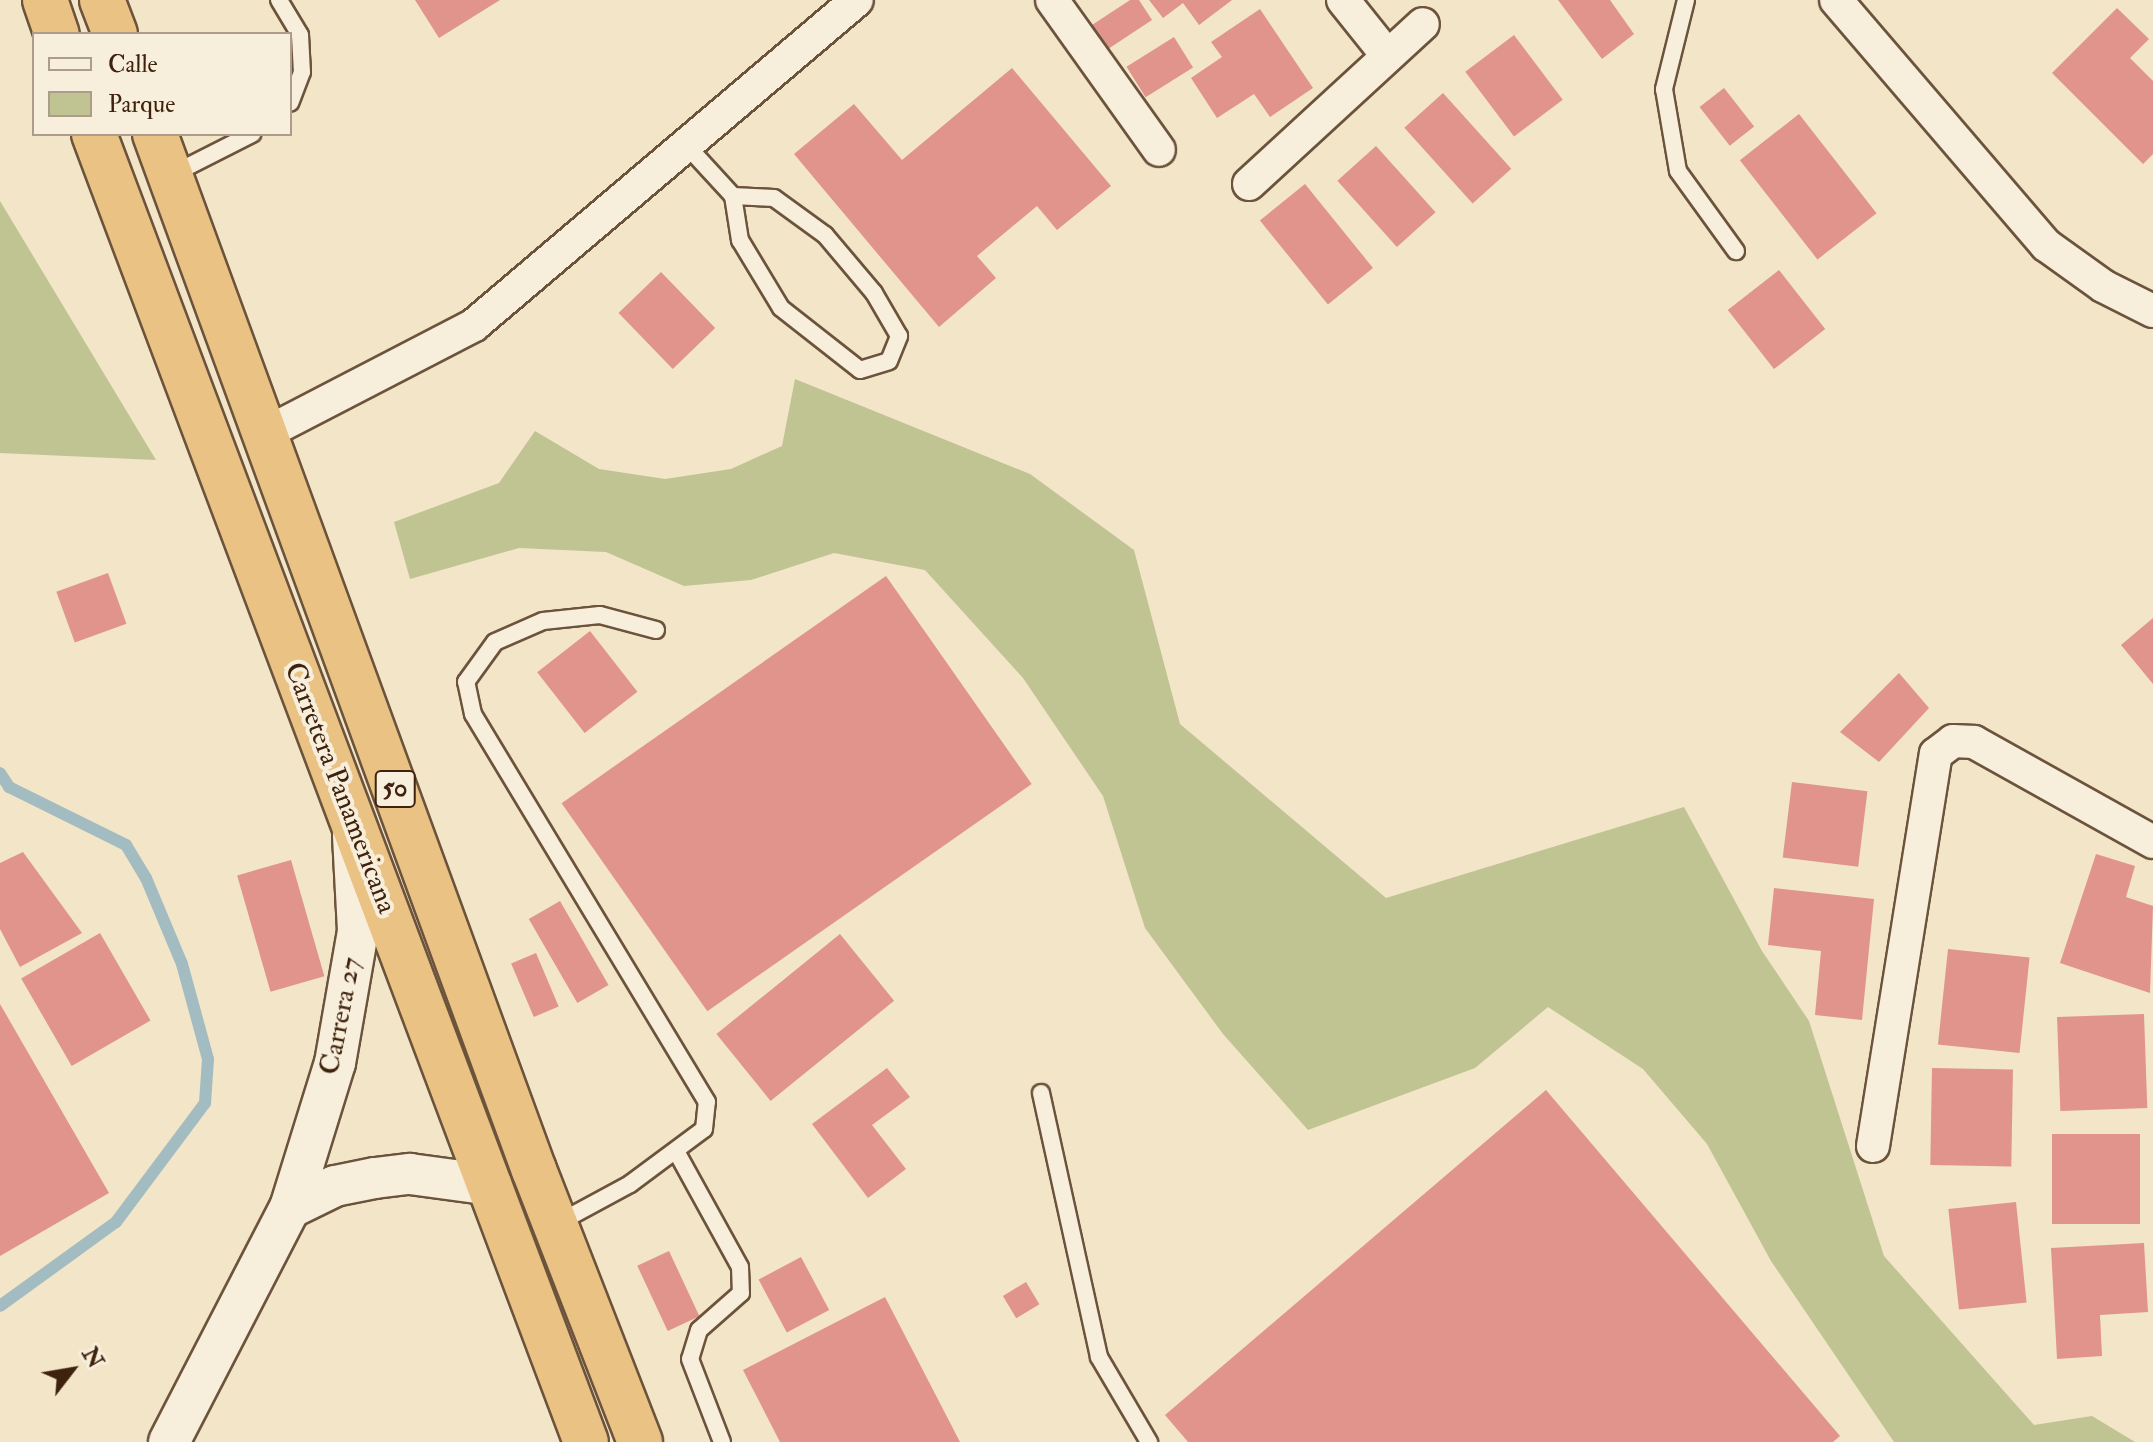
<!DOCTYPE html>
<style>
body{margin:0}
#map{position:relative;width:2153px;height:1442px;overflow:hidden;background:#f2e5c8;font-family:"IM FELL Double Pica",serif}
div>[style]{position:absolute}
.green>*{inset:0;background:#c0c392}
.stream>*{height:12px;margin:-6px;padding:0 6px;transform-origin:6px;border-radius:6px;background:#a2bcc1}
.building>*{inset:0;background:#e0948c;transform-origin:0 0}
.roads{filter:drop-shadow(2px 0 #6c533c) drop-shadow(-2px 0 #6c533c) drop-shadow(0 2px #6c533c) drop-shadow(0 -2px #6c533c)}
.service>*{height:16px;margin:-8px;padding:0 8px;transform-origin:8px;border-radius:8px;background:#f7eedb}
.minor>*{height:32px;margin:-16px;padding:0 16px;transform-origin:16px;border-radius:16px;background:#f7eedb}
.tertiary>*{height:40px;margin:-20px;padding:0 20px;transform-origin:20px;border-radius:20px;background:#f7eedb}
.trunk>*{height:44px;margin:-22px;padding:0 22px;transform-origin:22px;border-radius:22px;background:#e9c284}
span{translate:-50% -50%;white-space:nowrap;text-align:center;line-height:1.15;-webkit-text-stroke:8px #f7eedb;paint-order:stroke}
.shield-label span{padding:2px 6px;background:#f7eedb;border:2px solid;border-radius:6px;-webkit-text-stroke-width:0}
.shield-label{font-size:26px;color:#3f220d;font-weight:700}
.street-label{font-size:28px;color:#3f220d}
.legend{position:absolute;left:32px;top:32px;width:260px;height:104px;box-sizing:border-box;background:#f7eedb;border:2px solid #ad9c89;margin:0;padding:10px 14px;list-style:none;font-size:24px;color:#3f220d}
.legend li{display:flex;align-items:center;gap:16px;height:40px}
.legend b{width:40px;border:2px solid #ad9c89}
.north{position:absolute;left:32px;top:1330px;width:80px;height:80px;-webkit-text-stroke:6px #f7eedb;paint-order:stroke;rotate:59deg;font-size:22px;font-weight:700;line-height:32px;text-align:center;color:#3f220d}
.north::after{content:'';display:block;margin:auto;width:28px;height:36px;background:#3f220d;clip-path:polygon(50% 0,100% 100%,50% 72%,0 100%)}
</style>
<div id="map">
<div class="green">
<i style="clip-path:polygon(0 201px,156px 460px,0 453px)"></i>
<i style="clip-path:polygon(795px 379px,1030px 474px,1134px 550px,1180px 724px,1386px 898px,1684px 807px,1762px 951px,1809px 1021px,1884px 1256px,2034px 1425px,2092px 1416px,2135px 1442px,1894px 1442px,1771px 1261px,1707px 1144px,1643px 1069px,1548px 1007px,1475px 1068px,1308px 1130px,1223px 1034px,1145px 928px,1103px 796px,1023px 678px,925px 570px,834px 553px,751px 580px,684px 586px,606px 552px,519px 548px,410px 579px,394px 522px,499px 483px,535px 431px,599px 469px,665px 479px,731px 469px,782px 446px)"></i>
</div>
<div class="stream">
<i style="left:0;top:773px;width:17px;rotate:57deg"></i>
<i style="left:9px;top:787px;width:131px;rotate:26.4deg"></i>
<i style="left:126px;top:845px;width:39px;rotate:59deg"></i>
<i style="left:146px;top:878px;width:93px;rotate:67.3deg"></i>
<i style="left:182px;top:964px;width:98px;rotate:74.7deg"></i>
<i style="left:208px;top:1059px;width:44px;rotate:93.9deg"></i>
<i style="left:205px;top:1103px;width:149px;rotate:126.8deg"></i>
<i style="left:116px;top:1222px;width:143px;rotate:144.1deg"></i>
</div>
<div class="building">
<i style="clip-path:polygon(415px 0,500px 0,439px 38px)"></i>
<i style="clip-path:polygon(1130px 0,1139px 0,1152px 20px,1105px 51px,1089px 27px)"></i>
<i style="clip-path:polygon(1149px 0,1232px 0,1199px 25px,1183px 3px,1163px 18px)"></i>
<i style="clip-path:polygon(1558px 0,1610px 0,1634px 34px,1602px 59px)"></i>
<i style="clip-path:polygon(2117px 8px,2149px 39px,2130px 58px,2153px 81px,2153px 154px,2143px 164px,2052px 73px)"></i>
<i style="clip-path:polygon(1260px 9px,1313px 88px,1270px 117px,1254px 94px,1217px 118px,1191px 78px,1222px 57px,1211px 42px)"></i>
<i style="left:1514px;top:35px;width:81px;height:61px;rotate:53deg"></i>
<i style="left:1174px;top:37px;width:36px;height:56px;rotate:58deg"></i>
<i style="clip-path:polygon(1012px 68px,1111px 186px,1057px 230px,1037px 206px,977px 256px,996px 278px,939px 327px,794px 154px,854px 104px,902px 160px)"></i>
<i style="left:1724px;top:88px;width:49px;height:31px;rotate:52deg"></i>
<i style="left:1443px;top:93px;width:102px;height:52px;rotate:48deg"></i>
<i style="left:1799px;top:114px;width:126px;height:75px;rotate:52deg"></i>
<i style="left:1376px;top:146px;width:89px;height:52px;rotate:48deg"></i>
<i style="left:1305px;top:184px;width:108px;height:58px;rotate:51deg"></i>
<i style="left:1779px;top:270px;width:75px;height:65px;rotate:52deg"></i>
<i style="left:661px;top:272px;width:78px;height:59px;rotate:46deg"></i>
<i style="left:108px;top:573px;width:54px;height:55px;rotate:70deg"></i>
<i style="left:886px;top:576px;width:254px;height:396px;rotate:55deg"></i>
<i style="clip-path:polygon(2153px 618px,2153px 684px,2121px 645px)"></i>
<i style="left:590px;top:631px;width:77px;height:67px;rotate:52deg"></i>
<i style="clip-path:polygon(1899px 673px,1929px 708px,1879px 762px,1840px 732px)"></i>
<i style="left:1792px;top:782px;width:76px;height:76px;rotate:7deg"></i>
<i style="clip-path:polygon(23px 852px,82px 933px,20px 967px,0 929px,0 863px)"></i>
<i style="clip-path:polygon(2096px 854px,2135px 866px,2126px 897px,2153px 906px,2150px 993px,2060px 963px)"></i>
<i style="left:291px;top:860px;width:121px;height:56px;rotate:74deg"></i>
<i style="clip-path:polygon(1774px 888px,1874px 899px,1862px 1020px,1815px 1015px,1821px 951px,1768px 945px)"></i>
<i style="left:560px;top:901px;width:97px;height:36px;rotate:60deg"></i>
<i style="left:100px;top:933px;width:101px;height:91px;rotate:60deg"></i>
<i style="left:840px;top:934px;width:86px;height:159px;rotate:51deg"></i>
<i style="left:1948px;top:949px;width:82px;height:96px;rotate:6deg"></i>
<i style="left:536px;top:953px;width:58px;height:27px;rotate:67deg"></i>
<i style="clip-path:polygon(0 1004px,109px 1193px,0 1256px)"></i>
<i style="left:2144px;top:1014px;width:94px;height:87px;rotate:88deg"></i>
<i style="clip-path:polygon(887px 1068px,910px 1097px,872px 1125px,906px 1169px,868px 1198px,812px 1124px)"></i>
<i style="left:1932px;top:1068px;width:81px;height:97px;rotate:1deg"></i>
<i style="clip-path:polygon(1546px 1090px,1840px 1436px,1833px 1442px,1188px 1442px,1165px 1415px)"></i>
<i style="left:2052px;top:1134px;width:88px;height:90px"></i>
<i style="left:2016px;top:1202px;width:101px;height:68px;rotate:84deg"></i>
<i style="clip-path:polygon(2144px 1243px,2148px 1312px,2100px 1315px,2102px 1356px,2057px 1359px,2051px 1248px)"></i>
<i style="left:669px;top:1251px;width:72px;height:35px;rotate:65deg"></i>
<i style="left:801px;top:1257px;width:60px;height:48px;rotate:62deg"></i>
<i style="left:1026px;top:1282px;width:26px;height:27px;rotate:59deg"></i>
<i style="clip-path:polygon(885px 1297px,960px 1442px,780px 1442px,743px 1370px)"></i>
</div>
<div class="roads">
<div class="service">
<i style="left:279px;top:0;width:41px;rotate:59deg"></i>
<i style="left:300px;top:35px;width:37px;rotate:87deg"></i>
<i style="left:302px;top:72px;width:33px;rotate:111deg"></i>
<i style="left:1686px;top:0;width:92px;rotate:103.9deg"></i>
<i style="left:1664px;top:89px;width:83px;rotate:80.3deg"></i>
<i style="left:1678px;top:171px;width:99px;rotate:54.1deg"></i>
<i style="left:688px;top:147px;width:67px;rotate:47.4deg"></i>
<i style="left:733px;top:196px;width:45px;rotate:81deg"></i>
<i style="left:740px;top:240px;width:79px;rotate:58.9deg"></i>
<i style="left:781px;top:308px;width:100px;rotate:38.1deg"></i>
<i style="left:860px;top:370px;width:30px;rotate:-17deg"></i>
<i style="left:889px;top:361px;width:27px;rotate:-68deg"></i>
<i style="left:899px;top:336px;width:50px;rotate:-120.2deg"></i>
<i style="left:874px;top:293px;width:76px;rotate:-130.2deg"></i>
<i style="left:825px;top:235px;width:63px;rotate:-144deg"></i>
<i style="left:774px;top:198px;width:41px;rotate:-177.2deg"></i>
<i style="left:173px;top:174px;width:89px;rotate:-26.9deg"></i>
<i style="left:1041px;top:1093px;width:270px;rotate:77.6deg"></i>
<i style="left:1099px;top:1357px;width:99px;rotate:59.5deg"></i>
<i style="left:676px;top:1151px;width:132px;rotate:61.1deg"></i>
<i style="left:740px;top:1267px;width:26px;rotate:88deg"></i>
<i style="left:741px;top:1293px;width:56px;rotate:138.6deg"></i>
<i style="left:699px;top:1330px;width:30px;rotate:107deg"></i>
<i style="left:690px;top:1359px;width:89px;rotate:68.9deg"></i>
<i style="left:558px;top:1223px;width:82px;rotate:-28.4deg"></i>
<i style="left:630px;top:1184px;width:92px;rotate:-36.6deg"></i>
<i style="left:704px;top:1129px;width:27px;rotate:-84deg"></i>
<i style="left:707px;top:1102px;width:453px;rotate:-121.1deg"></i>
<i style="left:473px;top:714px;width:33px;rotate:-102deg"></i>
<i style="left:466px;top:682px;width:49px;rotate:-54.1deg"></i>
<i style="left:495px;top:642px;width:52px;rotate:-23.6deg"></i>
<i style="left:543px;top:621px;width:57px;rotate:-6deg"></i>
<i style="left:600px;top:615px;width:58px;rotate:15deg"></i>
</div>
<div class="minor">
<i style="left:1052px;top:0;width:184px;rotate:54.5deg"></i>
<i style="left:1343px;top:0;width:70px;rotate:51.3deg"></i>
<i style="left:1836px;top:0;width:323px;rotate:49.4deg"></i>
<i style="left:2046px;top:245px;width:70px;rotate:35.7deg"></i>
<i style="left:2103px;top:286px;width:56px;rotate:26.6deg"></i>
<i style="left:1249px;top:184px;width:236px;rotate:-42.6deg"></i>
<i style="left:266px;top:433px;width:234px;rotate:-27.4deg"></i>
<i style="left:474px;top:325px;width:502px;rotate:-40.32deg"></i>
<i style="left:1873px;top:1146px;width:397px;rotate:-80.9deg"></i>
<i style="left:1936px;top:754px;width:21px;rotate:-37deg"></i>
<i style="left:1953px;top:741px;width:21px;rotate:3deg"></i>
<i style="left:1974px;top:742px;width:205px;rotate:29.2deg"></i>
</div>
<div class="tertiary">
<i style="left:290px;top:1208px;width:50px;rotate:-26.1deg"></i>
<i style="left:335px;top:1186px;width:41px;rotate:-11.3deg"></i>
<i style="left:375px;top:1178px;width:35px;rotate:-7deg"></i>
<i style="left:410px;top:1174px;width:82px;rotate:7.7deg"></i>
<i style="left:169px;top:1442px;width:263px;rotate:-62.7deg"></i>
<i style="left:290px;top:1208px;width:152px;rotate:-72.8deg"></i>
<i style="left:335px;top:1063px;width:134px;rotate:-80.1deg"></i>
<i style="left:358px;top:931px;width:95px;rotate:-93deg"></i>
</div>
<div class="trunk">
<i style="left:45px;top:0;width:36px;rotate:71deg"></i>
<i style="left:102px;top:0;width:36px;rotate:69deg"></i>
<i style="left:94px;top:134px;width:1397px;rotate:69.39deg"></i>
<i style="left:155px;top:134px;width:1103px;rotate:69.91deg"></i>
<i style="left:534px;top:1170px;width:292px;rotate:68.7deg"></i>
</div>
</div>
<div class="shield-label">
<span style="left:395px;top:789px">50</span>
</div>
<div class="street-label">
<span style="left:340px;top:788px;rotate:69deg">Carretera Panamericana</span>
<span style="left:341px;top:1016px;rotate:-79deg">Carrera 27</span>
</div>
<ul class="legend">
<li><b style="height:10px;background:#f7eedb"></b>Calle</li>
<li><b style="height:22px;background:#c0c392"></b>Parque</li>
</ul>
<div class="north">N</div>
</div>
